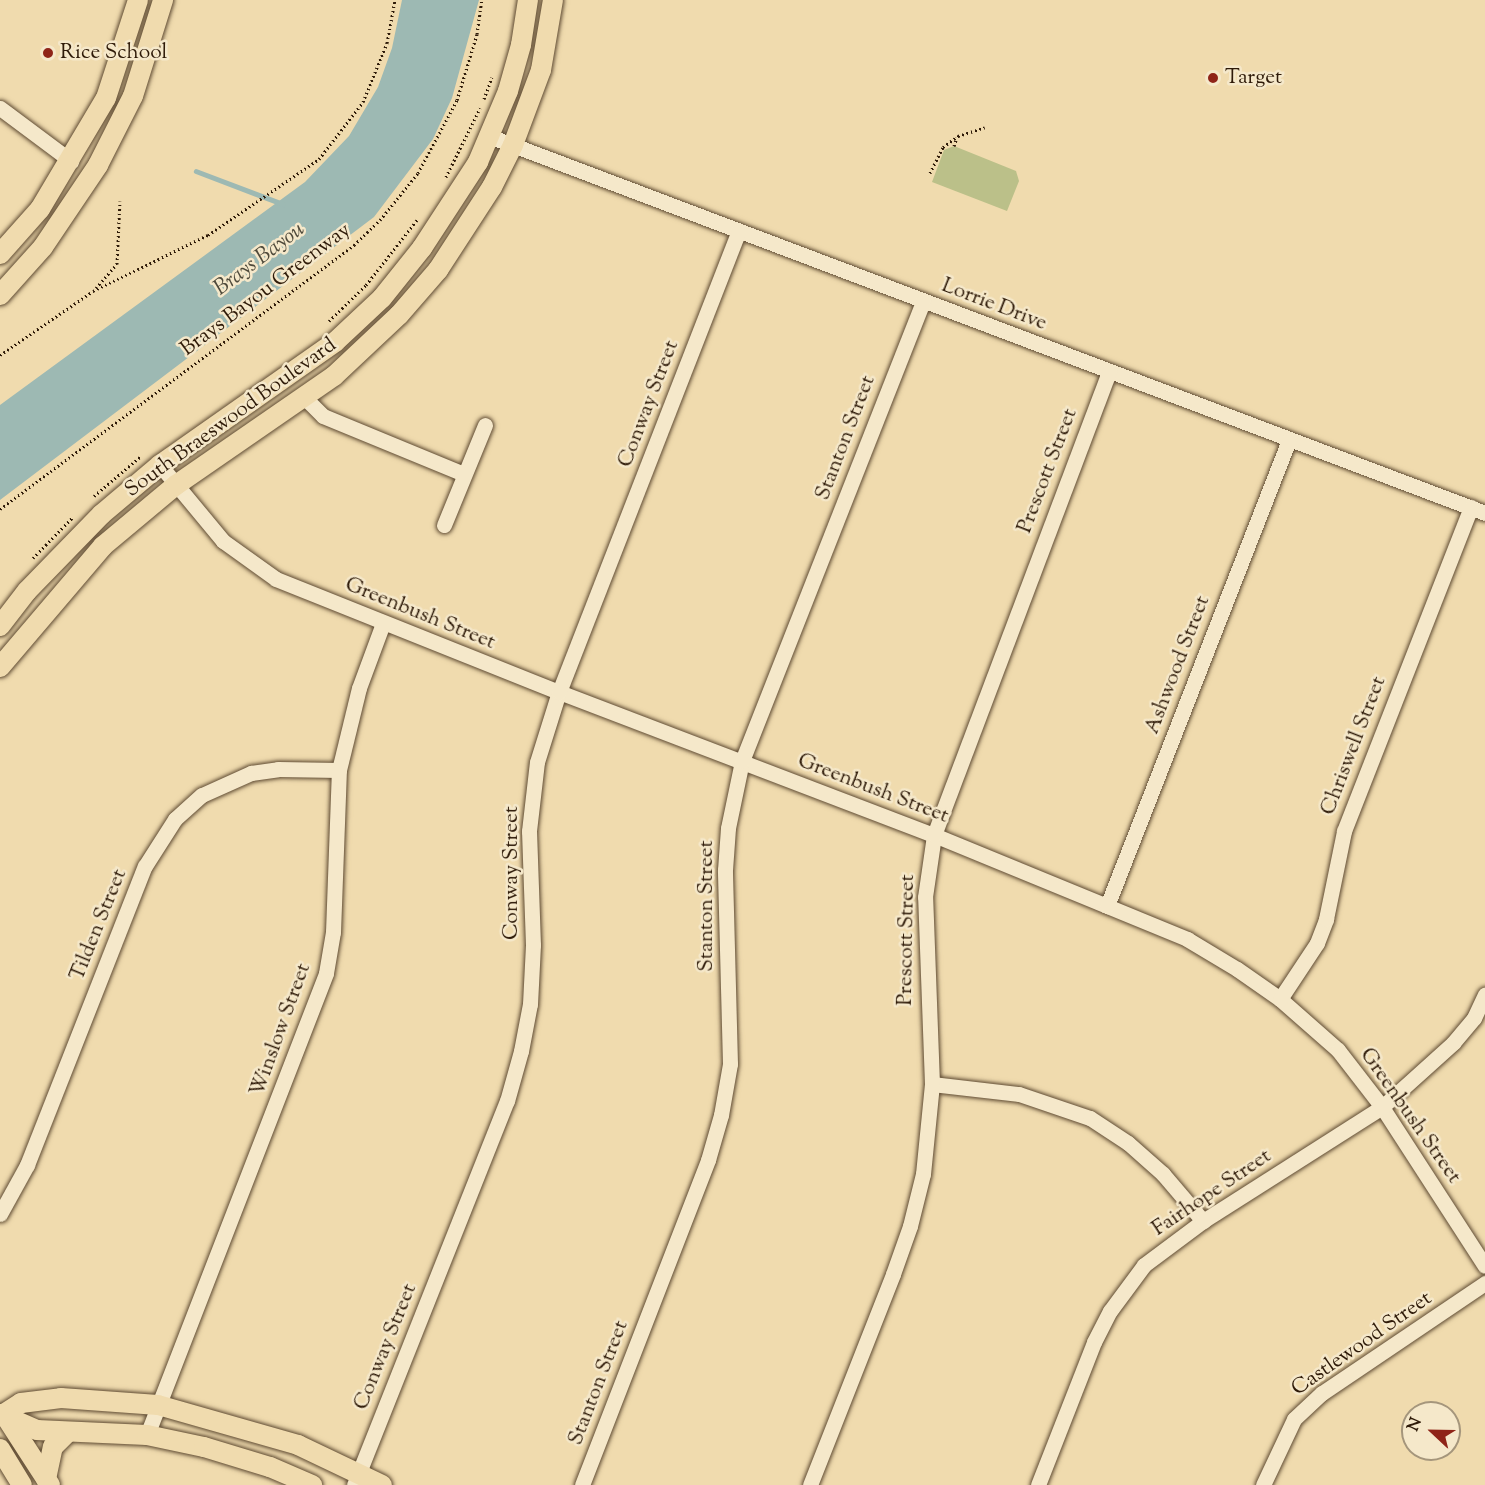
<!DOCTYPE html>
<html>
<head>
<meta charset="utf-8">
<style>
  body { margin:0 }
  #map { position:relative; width:1485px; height:1485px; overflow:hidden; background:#f0dbae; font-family:"Sorts Mill Goudy",serif }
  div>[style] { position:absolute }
  .green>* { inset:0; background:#bbc089 }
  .water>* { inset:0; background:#9db9b3 }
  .stream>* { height:4.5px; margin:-2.25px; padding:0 2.25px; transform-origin:2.25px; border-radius:2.25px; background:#9db9b3 }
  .path>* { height:3px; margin-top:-1.5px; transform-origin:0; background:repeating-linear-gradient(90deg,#2e1a08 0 1.5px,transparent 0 4.5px) }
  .roads { filter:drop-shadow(0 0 2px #5e4a32) drop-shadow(0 0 2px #5e4a32) }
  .minor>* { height:15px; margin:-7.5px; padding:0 7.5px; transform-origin:7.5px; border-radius:7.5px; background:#f5e8ca }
  .major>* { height:20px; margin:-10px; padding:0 10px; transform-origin:10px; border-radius:10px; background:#f0dbae }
  .dots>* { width:16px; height:16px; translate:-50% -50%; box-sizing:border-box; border:3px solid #f5e8ca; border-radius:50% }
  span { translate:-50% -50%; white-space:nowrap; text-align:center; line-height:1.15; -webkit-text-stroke:5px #f5e8ca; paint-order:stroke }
  .poi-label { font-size:21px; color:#2e1a08 }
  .left { translate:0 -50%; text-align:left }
  .street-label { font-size:21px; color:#2e1a08 }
  .water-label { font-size:22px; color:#4f4a3b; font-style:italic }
  .north { position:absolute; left:1401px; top:1401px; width:60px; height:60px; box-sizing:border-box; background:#f5e8ca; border:2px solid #a5967c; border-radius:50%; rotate:292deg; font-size:16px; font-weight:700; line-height:24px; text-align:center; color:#2e1a08 }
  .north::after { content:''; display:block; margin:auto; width:21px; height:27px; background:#8f2418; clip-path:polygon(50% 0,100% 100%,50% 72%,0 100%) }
</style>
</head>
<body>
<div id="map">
  <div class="green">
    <i style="clip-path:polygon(954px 146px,1016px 171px,1019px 181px,1007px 211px,932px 182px,944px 150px)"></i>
  </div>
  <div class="water">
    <i style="clip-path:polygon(402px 0,479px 0,452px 98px,433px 139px,374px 217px,0 500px,0 405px,305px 182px,349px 136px,378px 87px,392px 48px)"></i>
  </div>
  <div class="stream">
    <i style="left:196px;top:171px;width:93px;rotate:20.8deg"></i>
  </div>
  <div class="path">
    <i style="left:484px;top:99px;width:23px;rotate:-70deg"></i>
    <i style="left:954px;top:146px;width:9px;rotate:-72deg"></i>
    <i style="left:930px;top:173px;width:29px;rotate:-63deg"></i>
    <i style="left:943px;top:147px;width:19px;rotate:-36deg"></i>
    <i style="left:958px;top:136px;width:28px;rotate:-18deg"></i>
    <i style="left:446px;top:177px;width:77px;rotate:-63.8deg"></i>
    <i style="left:96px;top:288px;width:32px;rotate:-49deg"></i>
    <i style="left:117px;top:264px;width:63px;rotate:-87.3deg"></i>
    <i style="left:329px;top:321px;width:52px;rotate:-44.2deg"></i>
    <i style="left:366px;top:285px;width:83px;rotate:-51.9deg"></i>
    <i style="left:0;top:355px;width:113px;rotate:-34.5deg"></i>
    <i style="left:93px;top:291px;width:128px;rotate:-26deg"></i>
    <i style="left:208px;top:235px;width:135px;rotate:-34.4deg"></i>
    <i style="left:319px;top:159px;width:72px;rotate:-52.3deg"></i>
    <i style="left:363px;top:102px;width:64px;rotate:-67.9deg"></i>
    <i style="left:387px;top:43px;width:44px;rotate:-79.5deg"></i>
    <i style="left:94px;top:496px;width:62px;rotate:-40.4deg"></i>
    <i style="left:0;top:509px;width:442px;rotate:-36.7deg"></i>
    <i style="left:354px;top:245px;width:36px;rotate:-44deg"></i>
    <i style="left:380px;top:220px;width:60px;rotate:-51deg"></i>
    <i style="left:418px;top:173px;width:83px;rotate:-61.9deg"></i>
    <i style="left:457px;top:100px;width:69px;rotate:-73.1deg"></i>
    <i style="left:477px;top:34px;width:34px;rotate:-82deg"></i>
    <i style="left:33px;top:558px;width:56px;rotate:-45.7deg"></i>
  </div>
  <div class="roads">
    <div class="minor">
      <i style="left:0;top:108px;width:89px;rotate:36.7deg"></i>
      <i style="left:489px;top:136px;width:1065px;rotate:20.73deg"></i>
      <i style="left:305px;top:398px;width:25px;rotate:45deg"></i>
      <i style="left:323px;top:416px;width:152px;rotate:22.4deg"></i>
      <i style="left:160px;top:465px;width:99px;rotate:50.3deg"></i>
      <i style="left:223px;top:541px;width:65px;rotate:35.6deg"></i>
      <i style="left:276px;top:579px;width:305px;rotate:21.8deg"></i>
      <i style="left:559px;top:692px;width:401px;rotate:20.9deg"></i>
      <i style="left:934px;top:835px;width:274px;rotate:22.3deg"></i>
      <i style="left:1187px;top:939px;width:58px;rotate:31deg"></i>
      <i style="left:1237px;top:969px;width:52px;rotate:34.9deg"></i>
      <i style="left:1280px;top:999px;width:77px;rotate:41.3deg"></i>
      <i style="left:1338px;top:1050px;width:72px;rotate:52.3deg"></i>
      <i style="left:1382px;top:1107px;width:189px;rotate:57.1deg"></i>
      <i style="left:444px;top:525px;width:108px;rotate:-67.7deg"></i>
      <i style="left:1107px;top:906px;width:500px;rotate:-68.67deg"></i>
      <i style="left:1280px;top:999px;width:67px;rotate:-56.5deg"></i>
      <i style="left:1317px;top:943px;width:26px;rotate:-69deg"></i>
      <i style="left:1326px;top:919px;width:90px;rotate:-78.4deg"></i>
      <i style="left:1344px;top:831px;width:348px;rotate:-68.6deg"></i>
      <i style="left:932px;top:1084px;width:88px;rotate:6.6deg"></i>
      <i style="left:1019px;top:1094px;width:75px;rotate:18.7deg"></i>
      <i style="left:1090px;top:1118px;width:45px;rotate:33.3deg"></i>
      <i style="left:1128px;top:1143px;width:47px;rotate:41.5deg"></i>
      <i style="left:1163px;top:1174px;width:62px;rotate:49.6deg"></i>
      <i style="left:0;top:1214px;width:56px;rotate:-61.1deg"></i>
      <i style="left:27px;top:1165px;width:321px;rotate:-68.5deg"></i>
      <i style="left:145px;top:866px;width:56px;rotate:-57.4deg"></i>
      <i style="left:175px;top:819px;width:36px;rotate:-42deg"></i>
      <i style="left:202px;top:795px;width:54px;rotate:-24.2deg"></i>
      <i style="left:251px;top:773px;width:27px;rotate:-8deg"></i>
      <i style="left:278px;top:769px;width:61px;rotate:0.9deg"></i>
      <i style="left:147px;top:1435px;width:495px;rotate:-68.8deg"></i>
      <i style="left:326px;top:973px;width:42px;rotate:-80.3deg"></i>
      <i style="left:333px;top:932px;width:162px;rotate:-87.9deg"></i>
      <i style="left:339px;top:770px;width:84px;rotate:-76.3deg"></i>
      <i style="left:359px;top:688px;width:69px;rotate:-69.7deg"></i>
      <i style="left:354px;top:1485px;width:413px;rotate:-68.3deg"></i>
      <i style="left:507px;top:1101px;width:52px;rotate:-74.4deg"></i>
      <i style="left:521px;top:1051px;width:48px;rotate:-79.2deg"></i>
      <i style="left:530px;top:1004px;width:59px;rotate:-87.1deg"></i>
      <i style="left:533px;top:945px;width:114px;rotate:-92deg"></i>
      <i style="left:529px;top:831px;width:69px;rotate:-83.4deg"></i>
      <i style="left:537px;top:762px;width:73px;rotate:-72.6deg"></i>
      <i style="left:559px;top:692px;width:495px;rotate:-68.7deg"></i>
      <i style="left:582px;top:1485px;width:349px;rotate:-68.8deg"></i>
      <i style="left:708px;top:1160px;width:47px;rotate:-73.9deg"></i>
      <i style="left:721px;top:1115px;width:52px;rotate:-80deg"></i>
      <i style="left:730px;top:1064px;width:194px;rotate:-91.5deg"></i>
      <i style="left:725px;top:870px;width:42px;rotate:-85.9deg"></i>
      <i style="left:728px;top:828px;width:68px;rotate:-78.2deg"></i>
      <i style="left:742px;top:761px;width:494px;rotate:-68.5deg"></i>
      <i style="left:810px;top:1485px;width:227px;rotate:-68.5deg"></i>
      <i style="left:893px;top:1274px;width:51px;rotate:-70.5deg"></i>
      <i style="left:910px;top:1226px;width:54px;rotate:-76deg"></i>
      <i style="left:923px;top:1174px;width:90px;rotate:-84.3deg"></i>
      <i style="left:932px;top:1084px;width:187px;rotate:-92.1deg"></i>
      <i style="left:925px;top:897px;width:63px;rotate:-81.7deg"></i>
      <i style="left:934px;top:835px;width:496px;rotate:-69.3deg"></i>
      <i style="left:1038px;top:1485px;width:154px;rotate:-68.6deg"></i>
      <i style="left:1094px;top:1342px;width:35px;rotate:-63deg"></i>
      <i style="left:1110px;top:1311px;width:57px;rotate:-53.5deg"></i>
      <i style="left:1144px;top:1265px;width:74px;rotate:-36.7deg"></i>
      <i style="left:1203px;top:1221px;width:212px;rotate:-32.5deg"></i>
      <i style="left:1382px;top:1107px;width:96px;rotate:-42deg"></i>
      <i style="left:1453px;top:1043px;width:33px;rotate:-50deg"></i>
      <i style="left:1474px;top:1018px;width:26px;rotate:-65deg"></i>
      <i style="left:1263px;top:1485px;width:73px;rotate:-64.8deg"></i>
      <i style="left:1294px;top:1419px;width:38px;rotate:-43deg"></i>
      <i style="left:1322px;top:1393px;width:197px;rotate:-34deg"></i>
    </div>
    <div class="major">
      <i style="left:0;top:254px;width:60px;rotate:-48.4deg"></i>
      <i style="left:40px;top:209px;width:129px;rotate:-59.3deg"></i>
      <i style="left:106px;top:98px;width:103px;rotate:-71.9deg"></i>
      <i style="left:0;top:295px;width:64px;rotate:-48.1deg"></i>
      <i style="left:43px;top:247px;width:99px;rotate:-56.1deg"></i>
      <i style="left:98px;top:165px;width:77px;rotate:-63.1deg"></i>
      <i style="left:133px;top:96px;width:101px;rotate:-72.6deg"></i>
      <i style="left:0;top:626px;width:44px;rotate:-52.4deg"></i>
      <i style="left:27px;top:591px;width:107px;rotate:-45.8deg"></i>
      <i style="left:102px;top:514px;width:76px;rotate:-40.2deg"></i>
      <i style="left:160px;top:465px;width:214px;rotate:-35.1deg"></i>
      <i style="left:335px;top:342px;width:64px;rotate:-43.1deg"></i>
      <i style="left:382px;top:298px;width:64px;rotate:-51.3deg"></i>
      <i style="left:422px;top:248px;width:103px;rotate:-56.9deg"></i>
      <i style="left:478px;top:162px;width:77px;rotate:-67.1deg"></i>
      <i style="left:508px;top:91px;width:48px;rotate:-74.2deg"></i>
      <i style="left:521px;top:45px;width:46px;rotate:-81.2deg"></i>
      <i style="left:0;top:667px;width:159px;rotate:-49.6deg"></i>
      <i style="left:103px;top:546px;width:95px;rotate:-39.9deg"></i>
      <i style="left:176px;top:485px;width:192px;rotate:-34.6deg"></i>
      <i style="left:334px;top:376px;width:89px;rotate:-43.2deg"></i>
      <i style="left:399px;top:315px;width:60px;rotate:-49.1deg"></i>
      <i style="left:438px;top:270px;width:99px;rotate:-57deg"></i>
      <i style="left:492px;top:187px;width:47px;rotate:-63.4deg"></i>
      <i style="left:513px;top:145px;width:80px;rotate:-69.5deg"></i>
      <i style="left:541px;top:70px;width:71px;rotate:-80.3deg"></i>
      <i style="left:0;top:1414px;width:40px;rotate:23.4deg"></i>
      <i style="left:37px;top:1430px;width:110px;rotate:2.6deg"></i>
      <i style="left:147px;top:1435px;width:58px;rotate:11.9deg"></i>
      <i style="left:204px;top:1447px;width:69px;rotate:16.9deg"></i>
      <i style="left:270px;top:1467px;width:46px;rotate:23.2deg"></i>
      <i style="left:4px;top:1414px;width:20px;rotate:-33deg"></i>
      <i style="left:21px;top:1403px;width:40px;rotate:-7.1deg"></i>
      <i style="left:61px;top:1398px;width:97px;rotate:4.1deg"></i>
      <i style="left:158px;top:1405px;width:146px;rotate:15.9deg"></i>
      <i style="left:298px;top:1445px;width:93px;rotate:25.5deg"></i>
      <i style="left:6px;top:1417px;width:81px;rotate:57.1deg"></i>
      <i style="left:0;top:1449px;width:42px;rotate:58.6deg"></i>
      <i style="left:46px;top:1479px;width:33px;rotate:-78deg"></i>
      <i style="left:53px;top:1447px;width:21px;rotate:-45deg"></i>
    </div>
  </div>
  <div class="dots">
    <i style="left:48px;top:53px;background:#8f2418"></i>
    <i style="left:1213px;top:78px;background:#8f2418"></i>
  </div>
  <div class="poi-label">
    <span class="left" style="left:60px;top:53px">Rice School</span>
    <span class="left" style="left:1225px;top:78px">Target</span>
  </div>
  <div class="street-label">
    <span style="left:266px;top:290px;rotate:-37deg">Brays Bayou Greenway</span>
    <span style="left:994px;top:305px;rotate:21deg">Lorrie Drive</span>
    <span style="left:649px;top:404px;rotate:-69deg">Conway Street</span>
    <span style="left:231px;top:418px;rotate:-36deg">South Braeswood Boulevard</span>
    <span style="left:846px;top:438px;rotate:-69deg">Stanton Street</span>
    <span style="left:1048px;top:471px;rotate:-69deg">Prescott Street</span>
    <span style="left:420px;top:614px;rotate:22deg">Greenbush Street</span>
    <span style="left:1178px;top:665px;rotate:-69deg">Ashwood Street</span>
    <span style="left:1354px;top:746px;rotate:-69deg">Chriswell Street</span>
    <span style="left:873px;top:789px;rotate:21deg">Greenbush Street</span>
    <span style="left:512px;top:873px;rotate:-90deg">Conway Street</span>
    <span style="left:707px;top:906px;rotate:-90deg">Stanton Street</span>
    <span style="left:99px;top:925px;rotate:-68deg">Tilden Street</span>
    <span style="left:907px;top:940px;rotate:-89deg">Prescott Street</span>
    <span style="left:281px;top:1030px;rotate:-70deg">Winslow Street</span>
    <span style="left:1410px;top:1116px;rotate:55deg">Greenbush Street</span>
    <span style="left:1212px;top:1193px;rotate:-34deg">Fairhope Street</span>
    <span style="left:1362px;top:1344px;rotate:-35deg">Castlewood Street</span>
    <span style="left:386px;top:1347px;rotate:-68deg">Conway Street</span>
    <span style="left:599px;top:1383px;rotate:-69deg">Stanton Street</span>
  </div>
  <div class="water-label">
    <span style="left:260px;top:260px;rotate:-37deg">Brays Bayou</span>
  </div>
  <div class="north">N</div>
</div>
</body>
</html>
